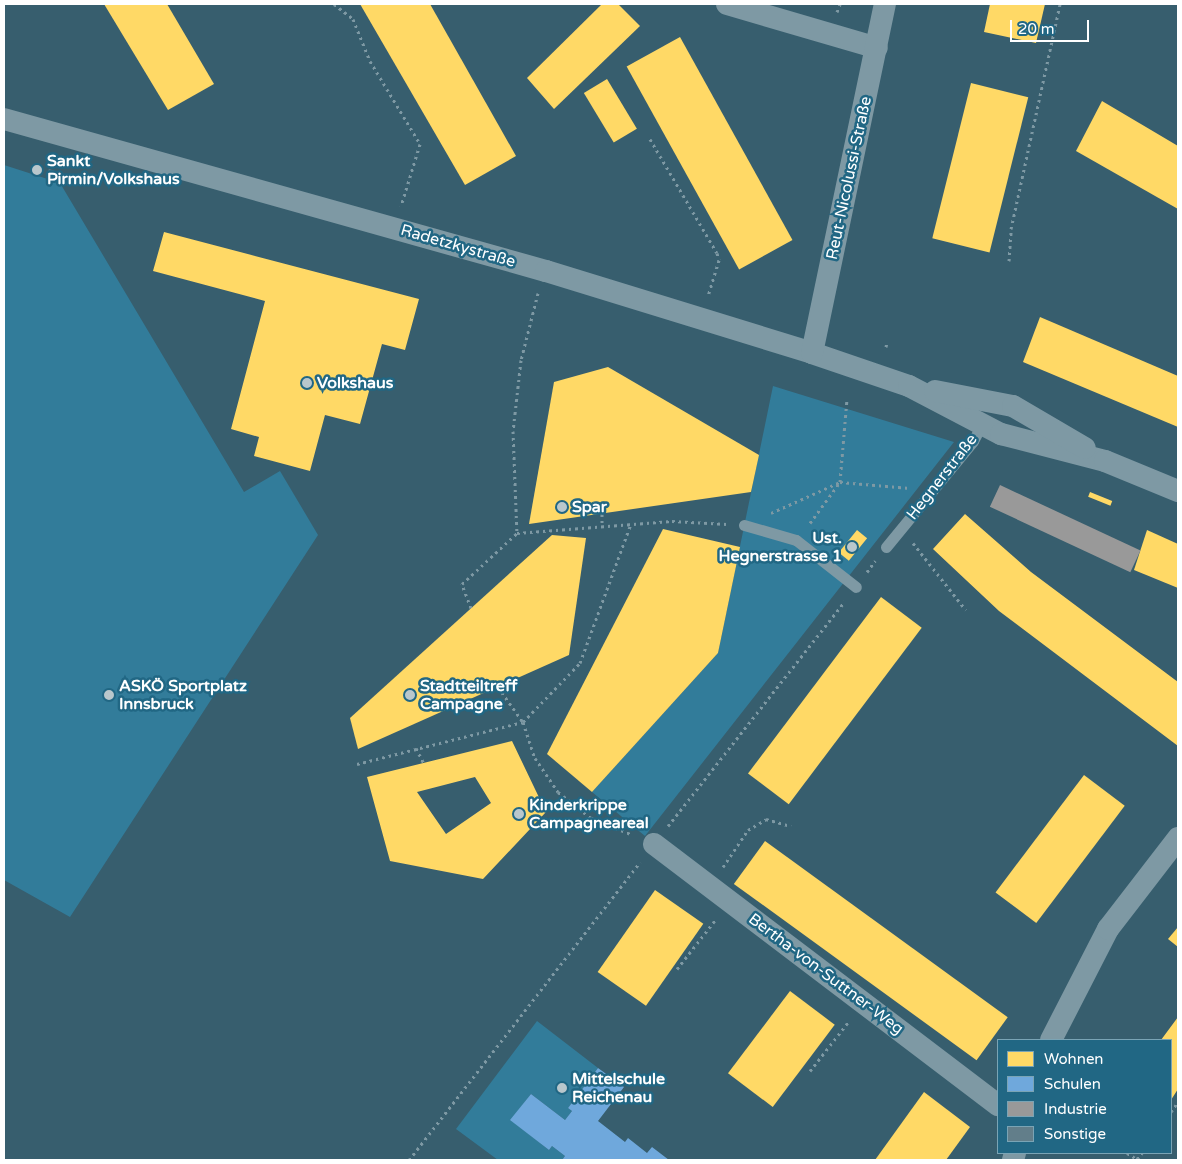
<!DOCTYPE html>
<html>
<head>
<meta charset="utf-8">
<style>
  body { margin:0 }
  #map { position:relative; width:1182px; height:1164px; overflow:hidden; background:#375e6e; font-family:"Varela Round",sans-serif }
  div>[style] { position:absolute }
  .green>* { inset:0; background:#327c9a }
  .homes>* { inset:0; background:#ffd966; transform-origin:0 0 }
  .schools>* { inset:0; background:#6fa8dc }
  .industry>* { inset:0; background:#999; transform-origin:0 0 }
  .building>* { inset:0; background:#627e8a }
  .path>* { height:3px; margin-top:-1.5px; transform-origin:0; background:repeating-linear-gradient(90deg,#7e99a4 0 2.5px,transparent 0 6.5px) }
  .lane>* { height:11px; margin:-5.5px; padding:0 5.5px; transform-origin:5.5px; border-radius:5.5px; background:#7e99a4 }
  .street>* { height:22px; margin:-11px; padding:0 11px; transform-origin:11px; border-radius:11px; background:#7e99a4 }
  .dots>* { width:14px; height:14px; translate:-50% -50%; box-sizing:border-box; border:2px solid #216784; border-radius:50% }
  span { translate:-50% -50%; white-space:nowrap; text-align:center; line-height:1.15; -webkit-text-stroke:5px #216784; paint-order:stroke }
  .poi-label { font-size:16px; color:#fff; font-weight:700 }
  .left { translate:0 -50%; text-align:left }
  .right { translate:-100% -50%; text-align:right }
  .street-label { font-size:16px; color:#fff }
  .frame { position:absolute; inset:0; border:5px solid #fff; pointer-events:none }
  .legend { position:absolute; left:997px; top:1039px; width:175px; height:115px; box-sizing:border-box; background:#216784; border:1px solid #7aa4b5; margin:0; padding:6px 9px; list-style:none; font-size:15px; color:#fff }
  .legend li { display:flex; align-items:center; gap:10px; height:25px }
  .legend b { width:25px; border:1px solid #7aa4b5 }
  .scale { position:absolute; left:1010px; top:20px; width:79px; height:22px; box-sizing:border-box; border:2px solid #fff; border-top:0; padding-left:6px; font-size:15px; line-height:18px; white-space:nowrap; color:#fff; -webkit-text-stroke:4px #216784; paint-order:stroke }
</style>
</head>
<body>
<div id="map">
  <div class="green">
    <i style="clip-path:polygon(4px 165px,60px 183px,244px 492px,280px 471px,318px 535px,70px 917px,4px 880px)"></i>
    <i style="clip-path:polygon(773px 386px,954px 442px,645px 836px,592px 792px,718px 653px)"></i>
    <i style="clip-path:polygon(537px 1021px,598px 1068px,568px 1108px,572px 1111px,565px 1120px,531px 1094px,511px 1120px,549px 1150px,552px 1146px,565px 1156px,562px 1160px,498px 1160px,456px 1129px)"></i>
  </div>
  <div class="homes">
    <i style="clip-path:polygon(104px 4px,167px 4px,214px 84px,168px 110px)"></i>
    <i style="clip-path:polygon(360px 4px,430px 4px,516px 156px,465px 185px)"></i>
    <i style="clip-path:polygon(602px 4px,618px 4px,640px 26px,554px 109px,527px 78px)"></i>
    <i style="clip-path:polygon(990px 4px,1045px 4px,1036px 43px,984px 32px)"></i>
    <i style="left:680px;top:37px;width:232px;height:61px;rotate:61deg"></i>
    <i style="left:607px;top:79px;width:58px;height:27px;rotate:59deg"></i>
    <i style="left:971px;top:83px;width:59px;height:160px;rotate:14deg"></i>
    <i style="clip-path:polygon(1102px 101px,1178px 146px,1178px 209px,1076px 151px)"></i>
    <i style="clip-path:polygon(164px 232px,419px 299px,405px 350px,382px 344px,360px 424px,325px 415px,310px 471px,254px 456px,259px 437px,231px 429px,265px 301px,153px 271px)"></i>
    <i style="clip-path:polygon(1040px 317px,1178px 376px,1178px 427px,1023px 362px)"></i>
    <i style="clip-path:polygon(608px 367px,759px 455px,751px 492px,529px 524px,554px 382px)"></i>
    <i style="left:1090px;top:492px;width:24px;height:5px;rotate:22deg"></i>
    <i style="clip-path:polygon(965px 514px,1031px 572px,1178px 682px,1178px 746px,999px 611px,933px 549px)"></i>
    <i style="clip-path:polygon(663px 529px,740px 547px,718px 653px,592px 792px,547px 754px)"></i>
    <i style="left:857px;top:530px;width:13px;height:29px;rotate:39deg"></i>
    <i style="clip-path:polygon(1147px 530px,1178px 544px,1178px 588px,1134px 570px)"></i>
    <i style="clip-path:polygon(552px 535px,586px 538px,569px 655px,358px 749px,350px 718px)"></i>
    <i style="left:881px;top:597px;width:51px;height:221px;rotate:37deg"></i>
    <i style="clip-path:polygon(evenodd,512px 741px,546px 812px,483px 879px,390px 861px,367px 777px,512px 741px,475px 777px,491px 803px,446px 834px,417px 792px,475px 777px)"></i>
    <i style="left:1084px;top:775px;width:51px;height:147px;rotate:37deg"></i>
    <i style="left:765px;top:841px;width:300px;height:53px;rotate:36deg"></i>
    <i style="left:655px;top:890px;width:59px;height:100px;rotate:35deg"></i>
    <i style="clip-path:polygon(1178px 927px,1178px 947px,1168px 939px)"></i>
    <i style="left:790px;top:991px;width:56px;height:103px;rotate:37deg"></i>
    <i style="clip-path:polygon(1178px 1017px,1178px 1089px,1171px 1100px,1171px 1040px,1161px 1040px)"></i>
    <i style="clip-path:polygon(924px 1092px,970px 1127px,946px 1160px,875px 1160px)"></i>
  </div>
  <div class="schools">
    <i style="clip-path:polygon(598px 1068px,624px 1087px,598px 1121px,625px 1142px,628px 1138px,647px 1153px,652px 1147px,669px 1160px,562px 1160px,565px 1156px,552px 1146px,549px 1150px,510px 1120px,531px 1094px,565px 1120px,572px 1111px,568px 1108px)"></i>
  </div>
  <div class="industry">
    <i style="left:1000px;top:485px;width:155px;height:24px;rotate:25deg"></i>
  </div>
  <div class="building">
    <i style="clip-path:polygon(49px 169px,67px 175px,66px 178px,47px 173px)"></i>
  </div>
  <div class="path">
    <i style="left:334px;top:4px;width:24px;rotate:38deg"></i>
    <i style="left:353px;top:19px;width:45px;rotate:68deg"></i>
    <i style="left:370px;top:61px;width:97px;rotate:58.9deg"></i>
    <i style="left:420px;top:144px;width:65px;rotate:107deg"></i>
    <i style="left:837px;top:12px;width:9px;rotate:-69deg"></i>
    <i style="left:650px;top:139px;width:132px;rotate:59.6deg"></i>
    <i style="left:717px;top:253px;width:7px;rotate:74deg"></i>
    <i style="left:719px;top:260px;width:38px;rotate:107deg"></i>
    <i style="left:1009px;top:261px;width:32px;rotate:-86deg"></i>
    <i style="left:1011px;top:229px;width:230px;rotate:-77.7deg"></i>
    <i style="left:538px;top:293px;width:69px;rotate:104.2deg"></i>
    <i style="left:521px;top:360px;width:71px;rotate:96.4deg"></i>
    <i style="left:513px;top:431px;width:102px;rotate:87.8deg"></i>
    <i style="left:517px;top:533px;width:155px;rotate:-4.4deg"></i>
    <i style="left:672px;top:521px;width:55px;rotate:3.1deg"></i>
    <i style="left:886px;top:347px;width:5px;rotate:-79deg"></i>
    <i style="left:771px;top:513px;width:76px;rotate:-24.2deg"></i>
    <i style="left:840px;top:482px;width:70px;rotate:4.9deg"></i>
    <i style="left:602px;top:514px;width:12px;rotate:90deg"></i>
    <i style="left:810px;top:523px;width:51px;rotate:-53.8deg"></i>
    <i style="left:840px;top:482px;width:83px;rotate:-85.2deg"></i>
    <i style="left:913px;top:543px;width:85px;rotate:51.7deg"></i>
    <i style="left:867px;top:572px;width:14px;rotate:-54deg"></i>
    <i style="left:471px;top:608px;width:26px;rotate:-111deg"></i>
    <i style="left:462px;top:584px;width:75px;rotate:-42.8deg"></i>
    <i style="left:498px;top:687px;width:43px;rotate:54.5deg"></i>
    <i style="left:523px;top:722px;width:38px;rotate:72deg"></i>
    <i style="left:535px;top:758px;width:41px;rotate:55.9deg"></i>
    <i style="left:558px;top:792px;width:42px;rotate:38.2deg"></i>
    <i style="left:591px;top:818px;width:45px;rotate:22deg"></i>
    <i style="left:416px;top:748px;width:16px;rotate:63deg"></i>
    <i style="left:357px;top:764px;width:171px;rotate:-14.2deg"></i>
    <i style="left:523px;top:722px;width:82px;rotate:-46deg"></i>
    <i style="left:580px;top:663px;width:148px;rotate:-69.9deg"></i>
    <i style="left:668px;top:826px;width:286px;rotate:-51.8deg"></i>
    <i style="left:723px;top:867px;width:45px;rotate:-56deg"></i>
    <i style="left:748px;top:830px;width:21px;rotate:-31deg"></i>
    <i style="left:766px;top:819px;width:26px;rotate:16deg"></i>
    <i style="left:677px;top:969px;width:63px;rotate:-52deg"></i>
    <i style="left:810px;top:1071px;width:63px;rotate:-52deg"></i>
    <i style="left:1171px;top:1112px;width:12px;rotate:-55deg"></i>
    <i style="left:1127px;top:1153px;width:12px;rotate:31deg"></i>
    <i style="left:1137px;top:1159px;width:8px;rotate:-50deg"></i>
    <i style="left:409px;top:1160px;width:377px;rotate:-52.2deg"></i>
  </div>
  <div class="lane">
    <i style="left:744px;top:525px;width:54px;rotate:16.1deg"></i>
    <i style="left:796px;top:540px;width:76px;rotate:38.1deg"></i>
    <i style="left:886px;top:547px;width:137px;rotate:-50.6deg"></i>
    <i style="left:973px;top:441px;width:19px;rotate:-62deg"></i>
  </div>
  <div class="street">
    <i style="left:727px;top:4px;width:156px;rotate:16.3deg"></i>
    <i style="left:4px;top:119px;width:563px;rotate:15.67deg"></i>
    <i style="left:546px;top:271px;width:278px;rotate:17.1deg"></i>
    <i style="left:812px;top:353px;width:102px;rotate:18.8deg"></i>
    <i style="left:909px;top:386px;width:104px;rotate:27.6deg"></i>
    <i style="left:1001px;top:434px;width:107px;rotate:14.6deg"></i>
    <i style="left:1105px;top:461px;width:79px;rotate:22.3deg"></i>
    <i style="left:812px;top:353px;width:357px;rotate:-78.2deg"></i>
    <i style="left:935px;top:391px;width:79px;rotate:10.9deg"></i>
    <i style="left:1013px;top:406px;width:83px;rotate:30.3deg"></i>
    <i style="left:654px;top:844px;width:432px;rotate:37.2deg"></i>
    <i style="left:1051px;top:1040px;width:125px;rotate:-62.8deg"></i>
    <i style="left:1108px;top:929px;width:115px;rotate:-52.4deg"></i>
    <i style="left:1013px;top:1160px;width:7px;rotate:-74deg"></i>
  </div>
  <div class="dots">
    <i style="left:37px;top:170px;background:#b9c7cc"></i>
    <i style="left:307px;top:383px;background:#b9c7cc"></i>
    <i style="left:562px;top:507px;background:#b9c7cc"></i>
    <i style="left:852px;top:547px;background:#b9c7cc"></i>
    <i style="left:109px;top:695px;background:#b9c7cc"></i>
    <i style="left:410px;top:695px;background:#b9c7cc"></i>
    <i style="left:519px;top:814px;background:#b9c7cc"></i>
    <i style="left:562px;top:1088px;background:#b9c7cc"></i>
  </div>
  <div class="poi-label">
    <span class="left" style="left:47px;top:170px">Sankt<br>Pirmin/Volkshaus</span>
    <span class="left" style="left:317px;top:383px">Volkshaus</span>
    <span class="left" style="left:572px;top:507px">Spar</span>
    <span class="right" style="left:842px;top:547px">Ust.<br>Hegnerstrasse 1</span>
    <span class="left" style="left:119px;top:695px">ASKÖ Sportplatz<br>Innsbruck</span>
    <span class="left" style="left:420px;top:695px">Stadtteiltreff<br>Campagne</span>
    <span class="left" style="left:529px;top:814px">Kinderkrippe<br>Campagneareal</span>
    <span class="left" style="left:572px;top:1088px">Mittelschule<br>Reichenau</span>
  </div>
  <div class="street-label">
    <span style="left:849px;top:178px;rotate:-78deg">Reut-Nicolussi-Straße</span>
    <span style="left:458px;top:246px;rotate:16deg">Radetzkystraße</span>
    <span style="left:942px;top:477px;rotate:-52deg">Hegnerstraße</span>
    <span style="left:826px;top:974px;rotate:37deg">Bertha-von-Suttner-Weg</span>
  </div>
  <div class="frame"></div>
  <ul class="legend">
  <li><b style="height:14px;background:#ffd966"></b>Wohnen</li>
  <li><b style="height:14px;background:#6fa8dc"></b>Schulen</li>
  <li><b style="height:14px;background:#999"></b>Industrie</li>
  <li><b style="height:14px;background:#627e8a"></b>Sonstige</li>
  </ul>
  <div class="scale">20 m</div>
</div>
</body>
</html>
